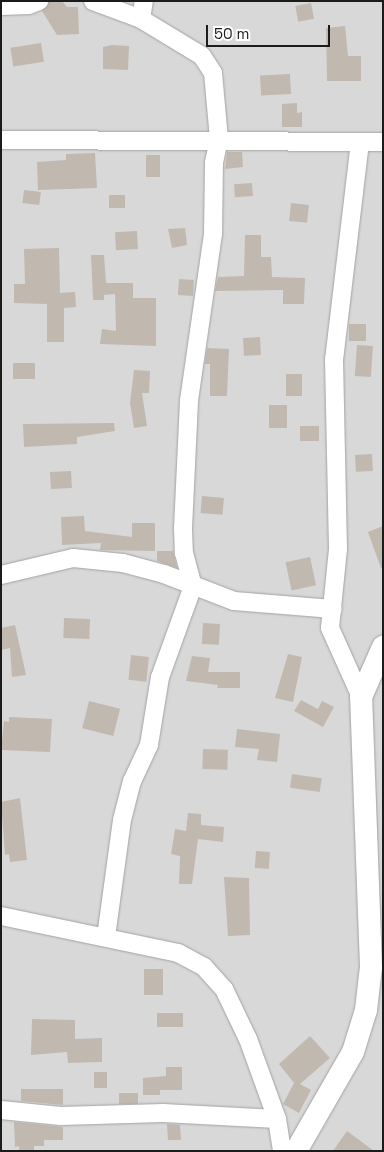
<!DOCTYPE html>
<html>
<head>
<meta charset="utf-8">
<style>
  body { margin:0 }
  #map { position:relative; width:384px; height:1152px; overflow:hidden; background:#ede9e0; font-family:"Space Grotesk",sans-serif }
  div>[style] { position:absolute }
  .residential>* { inset:0; background:#d9d8d8; transform-origin:0 0 }
  .building>* { inset:0; background:#c1b8b0; transform-origin:0 0 }
  .roads { filter:drop-shadow(0 0 1px #a2a2a2) drop-shadow(0 0 1px #a2a2a2) }
  .minor>* { height:18px; margin:-9px; padding:0 9px; transform-origin:9px; border-radius:9px; background:#fff }
  .tertiary>* { height:22px; margin:-11px; padding:0 11px; transform-origin:11px; border-radius:11px; background:#fff }
  span { translate:-50% -50%; white-space:nowrap; text-align:center; line-height:1.15; -webkit-text-stroke:4px #fff; paint-order:stroke }
  .frame { position:absolute; inset:0; border:2px solid #1b1b1b; pointer-events:none }
  .scale { position:absolute; left:206px; top:25px; width:124px; height:22px; box-sizing:border-box; border:2px solid #1b1b1b; border-top:0; padding-left:6px; font-size:15px; line-height:18px; white-space:nowrap; color:#1b1b1b; -webkit-text-stroke:4px #fff; paint-order:stroke }
</style>
</head>
<body>
<div id="map">
  <div class="residential">
    <i style="left:1px;top:1px;width:382px;height:1150px"></i>
  </div>
  <div class="building">
    <i style="clip-path:polygon(49px 1px,62px 1px,67px 7px,78px 7px,79px 34px,57px 35px,42px 11px)"></i>
    <i style="left:311px;top:3px;width:16px;height:16px;rotate:79deg"></i>
    <i style="clip-path:polygon(345px 26px,348px 56px,361px 56px,361px 81px,327px 81px,326px 28px)"></i>
    <i style="left:41px;top:43px;width:19px;height:31px;rotate:81deg"></i>
    <i style="clip-path:polygon(112px 45px,129px 46px,128px 70px,103px 69px,103px 47px)"></i>
    <i style="left:290px;top:74px;width:20px;height:30px;rotate:87deg"></i>
    <i style="clip-path:polygon(297px 103px,297px 113px,302px 112px,302px 127px,282px 127px,282px 104px)"></i>
    <i style="clip-path:polygon(227px 152px,242px 152px,243px 167px,225px 169px)"></i>
    <i style="clip-path:polygon(95px 153px,97px 188px,38px 190px,37px 162px,66px 160px,66px 154px)"></i>
    <i style="left:146px;top:155px;width:14px;height:22px"></i>
    <i style="left:252px;top:183px;width:13px;height:18px;rotate:86deg"></i>
    <i style="left:24px;top:190px;width:17px;height:13px;rotate:7deg"></i>
    <i style="left:125px;top:195px;width:13px;height:16px;rotate:90deg"></i>
    <i style="left:291px;top:203px;width:18px;height:18px;rotate:6deg"></i>
    <i style="clip-path:polygon(185px 228px,187px 245px,172px 248px,168px 229px)"></i>
    <i style="left:137px;top:231px;width:18px;height:22px;rotate:87deg"></i>
    <i style="clip-path:polygon(245px 235px,261px 235px,261px 257px,271px 257px,272px 277px,305px 278px,304px 304px,283px 304px,283px 290px,215px 291px,218px 277px,244px 276px)"></i>
    <i style="clip-path:polygon(59px 248px,60px 293px,75px 292px,76px 307px,64px 308px,64px 342px,47px 342px,47px 304px,14px 303px,14px 284px,25px 284px,24px 249px)"></i>
    <i style="clip-path:polygon(91px 255px,104px 255px,106px 283px,133px 283px,133px 298px,156px 298px,156px 346px,100px 344px,102px 329px,116px 331px,115px 294px,104px 295px,104px 300px,93px 300px)"></i>
    <i style="left:179px;top:279px;width:15px;height:16px;rotate:4deg"></i>
    <i style="left:349px;top:324px;width:17px;height:17px"></i>
    <i style="left:260px;top:337px;width:18px;height:17px;rotate:87deg"></i>
    <i style="left:357px;top:345px;width:16px;height:31px;rotate:4deg"></i>
    <i style="clip-path:polygon(207px 348px,229px 349px,227px 396px,210px 396px,210px 364px,205px 364px)"></i>
    <i style="left:13px;top:363px;width:22px;height:16px"></i>
    <i style="clip-path:polygon(134px 370px,150px 371px,149px 393px,142px 393px,147px 426px,134px 428px,130px 403px)"></i>
    <i style="left:286px;top:374px;width:16px;height:22px"></i>
    <i style="left:269px;top:405px;width:18px;height:23px"></i>
    <i style="clip-path:polygon(114px 423px,115px 431px,77px 437px,77px 444px,24px 447px,23px 424px)"></i>
    <i style="left:300px;top:426px;width:19px;height:15px"></i>
    <i style="left:372px;top:454px;width:17px;height:17px;rotate:87deg"></i>
    <i style="left:71px;top:471px;width:17px;height:21px;rotate:87deg"></i>
    <i style="left:202px;top:496px;width:22px;height:17px;rotate:5deg"></i>
    <i style="clip-path:polygon(84px 516px,85px 531px,132px 537px,132px 523px,155px 523px,155px 551px,100px 550px,101px 543px,62px 545px,61px 517px)"></i>
    <i style="clip-path:polygon(383px 526px,383px 568px,381px 568px,368px 532px)"></i>
    <i style="clip-path:polygon(157px 551px,173px 551px,177px 568px,157px 561px)"></i>
    <i style="left:310px;top:557px;width:29px;height:25px;rotate:78deg"></i>
    <i style="left:64px;top:618px;width:26px;height:20px;rotate:2deg"></i>
    <i style="left:203px;top:623px;width:17px;height:21px;rotate:3deg"></i>
    <i style="clip-path:polygon(15px 625px,26px 675px,12px 677px,10px 648px,1px 650px,1px 628px)"></i>
    <i style="clip-path:polygon(288px 654px,302px 657px,293px 702px,275px 698px)"></i>
    <i style="left:131px;top:655px;width:18px;height:25px;rotate:6deg"></i>
    <i style="clip-path:polygon(192px 656px,210px 658px,208px 672px,240px 672px,240px 688px,217px 688px,218px 685px,186px 681px)"></i>
    <i style="clip-path:polygon(301px 700px,318px 709px,322px 701px,334px 707px,323px 727px,294px 711px)"></i>
    <i style="left:89px;top:701px;width:32px;height:28px;rotate:14deg"></i>
    <i style="clip-path:polygon(9px 717px,52px 719px,50px 752px,1px 750px,4px 721px,9px 722px)"></i>
    <i style="clip-path:polygon(237px 729px,280px 734px,277px 762px,257px 760px,259px 749px,235px 747px)"></i>
    <i style="left:203px;top:749px;width:25px;height:20px;rotate:2deg"></i>
    <i style="left:292px;top:774px;width:30px;height:14px;rotate:8deg"></i>
    <i style="clip-path:polygon(20px 798px,27px 860px,10px 862px,9px 854px,5px 855px,1px 802px)"></i>
    <i style="clip-path:polygon(188px 813px,201px 814px,201px 825px,224px 827px,223px 842px,198px 839px,192px 884px,179px 884px,180px 856px,171px 854px,175px 829px,186px 831px)"></i>
    <i style="left:256px;top:851px;width:14px;height:17px;rotate:4deg"></i>
    <i style="clip-path:polygon(224px 877px,249px 878px,250px 935px,228px 936px)"></i>
    <i style="left:144px;top:969px;width:19px;height:26px"></i>
    <i style="left:157px;top:1013px;width:26px;height:14px"></i>
    <i style="clip-path:polygon(32px 1019px,75px 1020px,75px 1039px,102px 1038px,102px 1062px,68px 1063px,67px 1052px,31px 1055px)"></i>
    <i style="clip-path:polygon(310px 1036px,330px 1058px,300px 1084px,311px 1090px,299px 1113px,283px 1104px,294px 1083px,279px 1064px)"></i>
    <i style="clip-path:polygon(166px 1067px,182px 1067px,182px 1090px,160px 1090px,160px 1095px,143px 1095px,143px 1078px,166px 1076px)"></i>
    <i style="left:94px;top:1072px;width:13px;height:16px"></i>
    <i style="clip-path:polygon(21px 1089px,63px 1089px,63px 1105px,21px 1101px)"></i>
    <i style="left:119px;top:1093px;width:19px;height:11px"></i>
    <i style="clip-path:polygon(14px 1122px,63px 1127px,63px 1140px,44px 1140px,44px 1146px,34px 1146px,34px 1151px,19px 1151px,19px 1146px,15px 1147px)"></i>
    <i style="clip-path:polygon(167px 1124px,180px 1125px,181px 1140px,168px 1140px)"></i>
    <i style="clip-path:polygon(347px 1131px,374px 1151px,333px 1151px)"></i>
  </div>
  <div class="roads">
    <div class="minor">
      <i style="left:93px;top:1px;width:51px;rotate:20.6deg"></i>
      <i style="left:141px;top:19px;width:71px;rotate:31.2deg"></i>
      <i style="left:202px;top:56px;width:20px;rotate:57deg"></i>
      <i style="left:213px;top:73px;width:66px;rotate:84.8deg"></i>
      <i style="left:219px;top:139px;width:25px;rotate:102deg"></i>
      <i style="left:214px;top:163px;width:71px;rotate:90.8deg"></i>
      <i style="left:213px;top:234px;width:169px;rotate:98.2deg"></i>
      <i style="left:189px;top:401px;width:127px;rotate:92.7deg"></i>
      <i style="left:183px;top:528px;width:25px;rotate:88deg"></i>
      <i style="left:184px;top:553px;width:34px;rotate:75deg"></i>
      <i style="left:193px;top:586px;width:97px;rotate:109.9deg"></i>
      <i style="left:160px;top:677px;width:69px;rotate:99.2deg"></i>
      <i style="left:149px;top:745px;width:40px;rotate:115deg"></i>
      <i style="left:132px;top:781px;width:40px;rotate:104.4deg"></i>
      <i style="left:122px;top:820px;width:118px;rotate:97.8deg"></i>
      <i style="left:1px;top:6px;width:28px;rotate:-2deg"></i>
      <i style="left:29px;top:5px;width:11px;rotate:-22deg"></i>
      <i style="left:141px;top:19px;width:18px;rotate:-81deg"></i>
      <i style="left:1px;top:140px;width:382px;rotate:0.3deg"></i>
      <i style="left:360px;top:142px;width:219px;rotate:96.8deg"></i>
      <i style="left:334px;top:359px;width:190px;rotate:88.8deg"></i>
      <i style="left:338px;top:549px;width:79px;rotate:95.8deg"></i>
      <i style="left:330px;top:628px;width:76px;rotate:65.8deg"></i>
      <i style="left:1px;top:575px;width:74px;rotate:-13.3deg"></i>
      <i style="left:73px;top:558px;width:50px;rotate:5.7deg"></i>
      <i style="left:123px;top:563px;width:42px;rotate:15deg"></i>
      <i style="left:164px;top:574px;width:75px;rotate:21.1deg"></i>
      <i style="left:234px;top:601px;width:99px;rotate:4.6deg"></i>
      <i style="left:1px;top:916px;width:181px;rotate:11.8deg"></i>
      <i style="left:178px;top:953px;width:30px;rotate:28deg"></i>
      <i style="left:204px;top:967px;width:30px;rotate:48deg"></i>
      <i style="left:224px;top:989px;width:55px;rotate:64.4deg"></i>
      <i style="left:248px;top:1039px;width:85px;rotate:70.1deg"></i>
      <i style="left:277px;top:1119px;width:32px;rotate:81deg"></i>
      <i style="left:1px;top:1110px;width:60px;rotate:5.7deg"></i>
      <i style="left:61px;top:1116px;width:102px;rotate:-1.7deg"></i>
      <i style="left:163px;top:1113px;width:114px;rotate:3deg"></i>
    </div>
    <div class="tertiary">
      <i style="left:296px;top:1151px;width:114px;rotate:-60.1deg"></i>
      <i style="left:353px;top:1052px;width:44px;rotate:-72.8deg"></i>
      <i style="left:366px;top:1010px;width:43px;rotate:-83.4deg"></i>
      <i style="left:371px;top:967px;width:270px;rotate:-92.1deg"></i>
      <i style="left:361px;top:697px;width:55px;rotate:-66.3deg"></i>
    </div>
  </div>
  <div class="frame"></div>
  <div class="scale">50 m</div>
</div>
</body>
</html>
